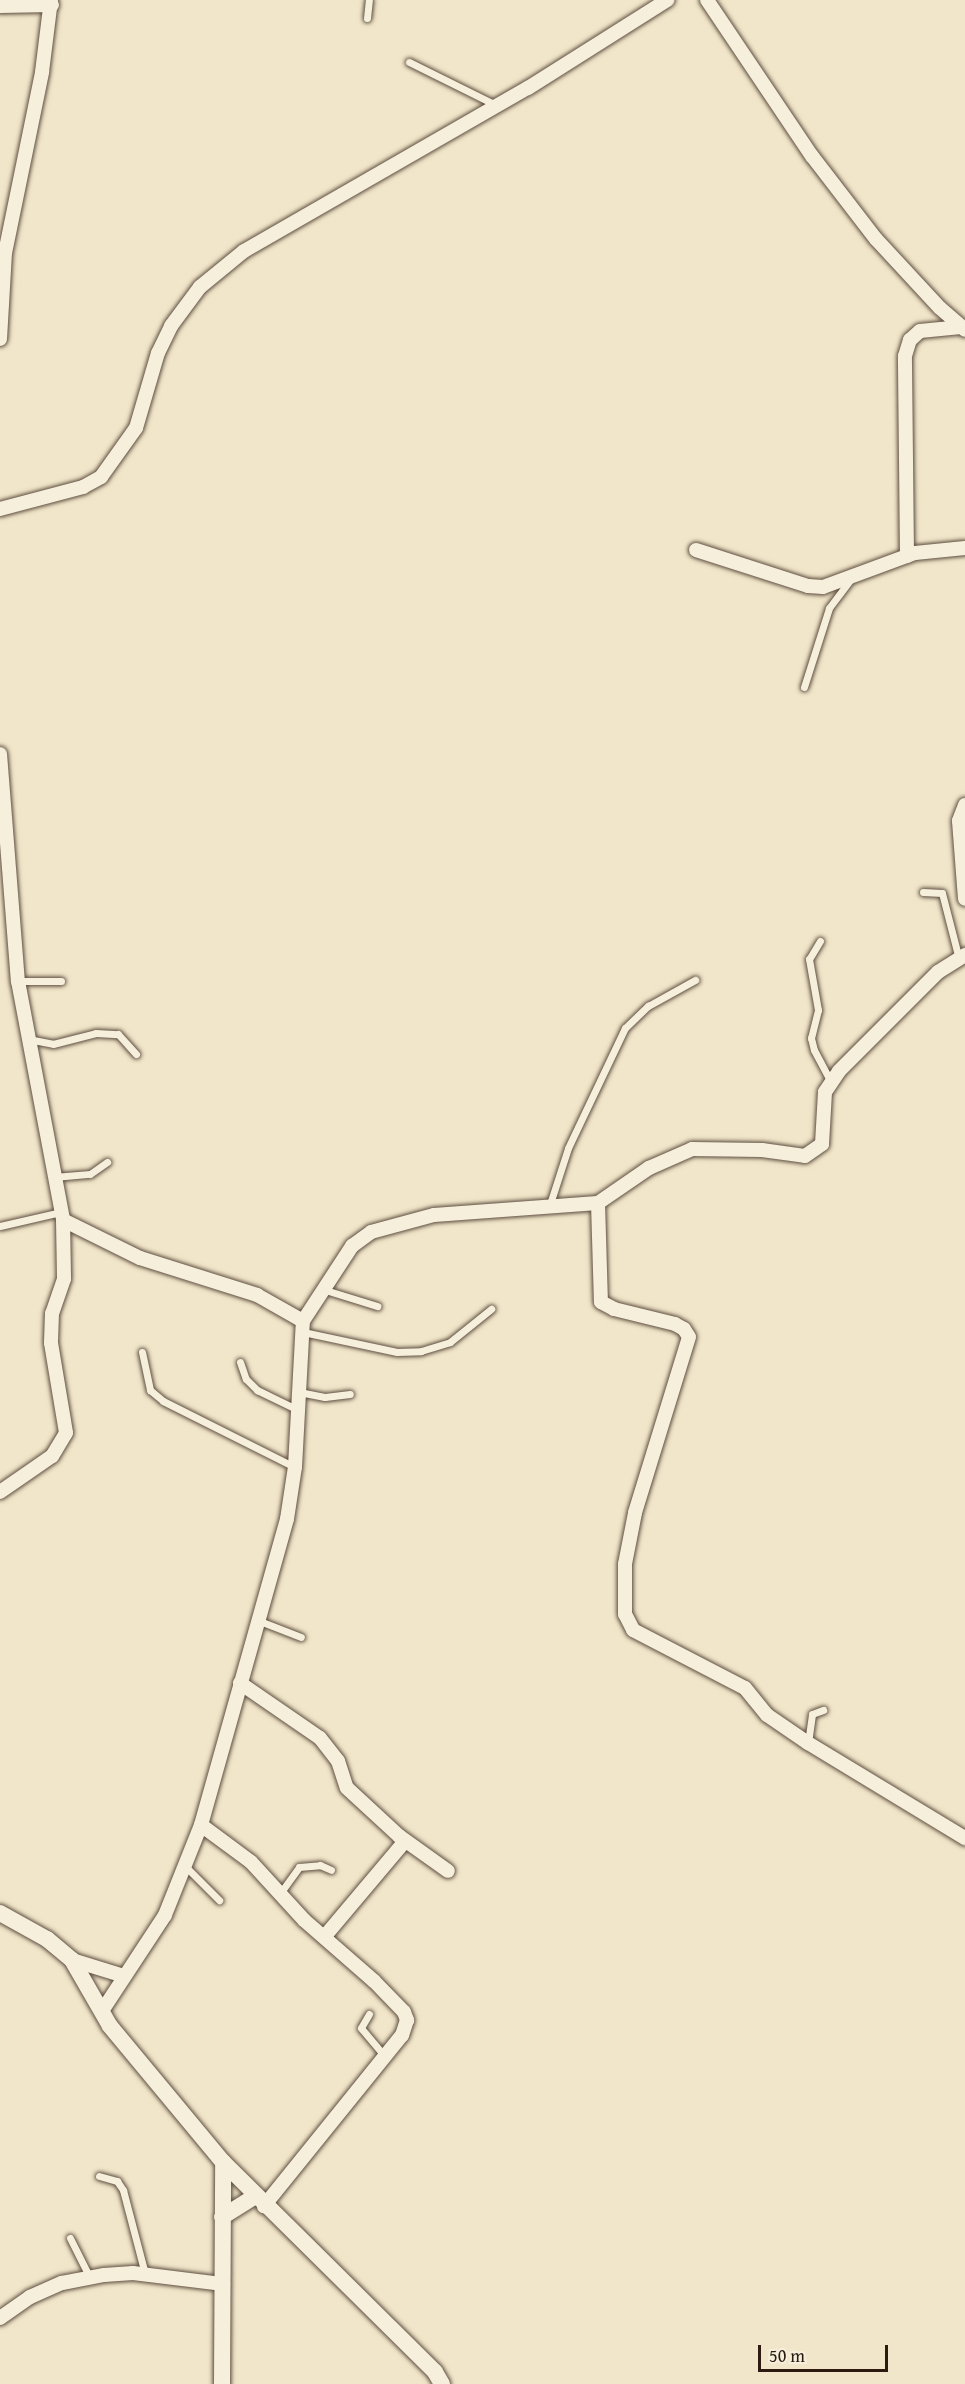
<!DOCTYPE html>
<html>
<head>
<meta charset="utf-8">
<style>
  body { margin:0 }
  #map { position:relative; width:965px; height:2384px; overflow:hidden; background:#f1e6c9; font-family:"Gentium Book Plus",serif }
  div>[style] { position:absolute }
  .roads { filter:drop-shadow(0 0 2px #5e4e40) drop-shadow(0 0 2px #5e4e40) }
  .service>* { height:7px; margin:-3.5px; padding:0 3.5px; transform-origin:3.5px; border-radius:3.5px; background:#f6efdc }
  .minor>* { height:14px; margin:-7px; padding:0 7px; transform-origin:7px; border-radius:7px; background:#f6efdc }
  .tertiary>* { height:16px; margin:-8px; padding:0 8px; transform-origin:8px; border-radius:8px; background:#f6efdc }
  span { translate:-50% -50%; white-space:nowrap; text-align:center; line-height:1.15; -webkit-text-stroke:6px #f6efdc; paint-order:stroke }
  .scale { position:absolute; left:758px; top:2345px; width:130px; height:27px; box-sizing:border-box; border:3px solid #2d1b12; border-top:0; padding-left:8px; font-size:18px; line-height:21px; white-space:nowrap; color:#2d1b12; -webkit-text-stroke:4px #f6efdc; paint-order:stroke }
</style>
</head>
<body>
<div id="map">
  <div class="roads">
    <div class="service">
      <i style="left:367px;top:18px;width:18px;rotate:-84deg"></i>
      <i style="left:409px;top:62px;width:97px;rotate:26.3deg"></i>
      <i style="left:804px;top:687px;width:83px;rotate:-72.4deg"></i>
      <i style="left:829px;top:608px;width:34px;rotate:-53deg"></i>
      <i style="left:923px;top:892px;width:19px;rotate:3deg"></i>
      <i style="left:942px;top:893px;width:68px;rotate:75.6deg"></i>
      <i style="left:820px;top:941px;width:21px;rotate:121deg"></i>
      <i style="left:809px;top:959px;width:52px;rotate:80deg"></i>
      <i style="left:818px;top:1010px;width:29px;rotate:104deg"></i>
      <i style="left:811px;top:1038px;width:12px;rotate:76deg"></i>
      <i style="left:814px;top:1050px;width:36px;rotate:62deg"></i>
      <i style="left:18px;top:981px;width:43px"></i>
      <i style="left:28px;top:1039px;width:25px;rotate:11deg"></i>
      <i style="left:53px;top:1044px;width:44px;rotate:-14.3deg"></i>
      <i style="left:96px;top:1033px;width:22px;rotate:3deg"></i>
      <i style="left:118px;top:1034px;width:27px;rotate:48deg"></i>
      <i style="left:54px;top:1177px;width:36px;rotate:-5deg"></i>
      <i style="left:90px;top:1174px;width:21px;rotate:-35deg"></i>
      <i style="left:549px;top:1207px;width:62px;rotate:-72.1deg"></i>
      <i style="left:568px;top:1148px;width:133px;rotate:-64.6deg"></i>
      <i style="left:625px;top:1028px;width:32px;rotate:-44deg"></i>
      <i style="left:648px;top:1006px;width:54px;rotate:-29deg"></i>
      <i style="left:0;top:1226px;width:63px;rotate:-12.9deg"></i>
      <i style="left:322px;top:1289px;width:58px;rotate:17.2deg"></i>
      <i style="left:303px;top:1332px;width:96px;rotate:12deg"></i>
      <i style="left:397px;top:1352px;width:24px;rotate:-2deg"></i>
      <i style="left:421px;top:1351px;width:30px;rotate:-17deg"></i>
      <i style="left:450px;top:1342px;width:53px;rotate:-38.8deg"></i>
      <i style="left:142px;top:1352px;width:39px;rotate:78deg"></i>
      <i style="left:150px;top:1390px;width:17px;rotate:40deg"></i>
      <i style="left:163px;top:1401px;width:148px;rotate:26.6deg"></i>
      <i style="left:240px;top:1362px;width:18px;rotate:71deg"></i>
      <i style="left:246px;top:1379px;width:16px;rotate:45deg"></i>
      <i style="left:257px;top:1390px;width:46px;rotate:26deg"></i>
      <i style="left:299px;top:1392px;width:26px;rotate:11deg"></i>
      <i style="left:325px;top:1397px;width:25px;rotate:-7deg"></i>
      <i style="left:257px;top:1620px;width:47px;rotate:21.1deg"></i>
      <i style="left:808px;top:1743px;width:29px;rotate:-82deg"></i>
      <i style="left:812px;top:1714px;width:12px;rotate:-20deg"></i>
      <i style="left:186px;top:1867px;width:47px;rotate:45deg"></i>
      <i style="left:281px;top:1892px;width:31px;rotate:-54deg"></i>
      <i style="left:299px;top:1867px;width:21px;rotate:-5deg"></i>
      <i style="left:320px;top:1865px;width:12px;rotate:24deg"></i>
      <i style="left:369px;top:2014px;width:16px;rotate:120deg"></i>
      <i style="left:361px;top:2028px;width:38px;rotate:50deg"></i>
      <i style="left:99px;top:2176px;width:19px;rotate:16deg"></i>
      <i style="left:117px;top:2181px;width:11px;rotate:56deg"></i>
      <i style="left:123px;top:2190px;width:87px;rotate:75.3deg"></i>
      <i style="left:70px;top:2238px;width:45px;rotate:63.4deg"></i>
    </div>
    <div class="minor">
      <i style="left:707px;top:0;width:188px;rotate:56.1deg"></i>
      <i style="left:812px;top:156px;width:105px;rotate:52.4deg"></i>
      <i style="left:876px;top:239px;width:94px;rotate:47.2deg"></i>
      <i style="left:940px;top:308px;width:33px;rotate:41deg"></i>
      <i style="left:0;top:6px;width:52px;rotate:-1.1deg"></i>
      <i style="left:0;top:339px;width:86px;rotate:-86.7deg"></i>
      <i style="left:5px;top:253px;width:185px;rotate:-78.4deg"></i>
      <i style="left:42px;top:72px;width:73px;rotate:-82.9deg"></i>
      <i style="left:0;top:509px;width:86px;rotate:-14.8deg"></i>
      <i style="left:83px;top:487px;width:21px;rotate:-29deg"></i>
      <i style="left:101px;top:477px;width:60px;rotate:-54.5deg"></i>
      <i style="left:136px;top:428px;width:78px;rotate:-73.7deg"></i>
      <i style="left:158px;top:353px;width:30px;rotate:-64deg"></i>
      <i style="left:171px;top:326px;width:49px;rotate:-53.4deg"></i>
      <i style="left:200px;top:287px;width:57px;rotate:-39.3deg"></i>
      <i style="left:244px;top:251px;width:327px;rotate:-29.9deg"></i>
      <i style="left:528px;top:88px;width:165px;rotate:-32.3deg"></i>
      <i style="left:696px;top:550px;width:118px;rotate:17.8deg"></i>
      <i style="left:808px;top:586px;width:15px;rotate:4deg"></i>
      <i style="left:823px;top:587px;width:98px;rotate:-20.3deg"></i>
      <i style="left:915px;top:553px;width:50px;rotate:-5.7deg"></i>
      <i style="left:907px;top:556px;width:200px;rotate:-90.6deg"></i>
      <i style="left:905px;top:356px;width:17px;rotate:-73deg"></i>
      <i style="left:910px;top:340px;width:13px;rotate:-42deg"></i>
      <i style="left:920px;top:331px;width:41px;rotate:-5.6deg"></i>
      <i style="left:0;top:754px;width:228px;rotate:85.5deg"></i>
      <i style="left:18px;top:981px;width:243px;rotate:79.3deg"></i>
      <i style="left:63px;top:1220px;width:59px;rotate:89deg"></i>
      <i style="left:64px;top:1279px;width:36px;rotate:109deg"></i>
      <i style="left:52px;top:1313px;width:30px;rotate:92deg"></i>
      <i style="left:51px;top:1343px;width:91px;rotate:80.5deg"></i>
      <i style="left:66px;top:1433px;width:27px;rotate:121deg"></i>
      <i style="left:52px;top:1456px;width:63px;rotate:145.3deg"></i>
      <i style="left:965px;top:805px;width:17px;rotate:111deg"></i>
      <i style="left:959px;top:821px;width:78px;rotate:85.6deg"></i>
      <i style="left:598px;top:1203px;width:99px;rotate:88.3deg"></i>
      <i style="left:601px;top:1302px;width:15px;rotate:28deg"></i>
      <i style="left:614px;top:1309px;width:63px;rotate:13.8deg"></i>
      <i style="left:675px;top:1324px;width:10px;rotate:29deg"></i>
      <i style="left:684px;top:1329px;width:9px;rotate:58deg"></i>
      <i style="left:689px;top:1337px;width:184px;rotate:107.1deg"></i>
      <i style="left:635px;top:1513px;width:52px;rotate:101.1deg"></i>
      <i style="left:625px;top:1564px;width:50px;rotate:90deg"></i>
      <i style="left:625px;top:1614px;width:18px;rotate:63deg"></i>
      <i style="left:633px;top:1630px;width:126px;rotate:27.4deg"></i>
      <i style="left:745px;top:1688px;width:35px;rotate:51deg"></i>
      <i style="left:767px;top:1715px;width:50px;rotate:34.3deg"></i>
      <i style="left:808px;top:1743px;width:184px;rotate:31.2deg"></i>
      <i style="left:63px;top:1220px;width:86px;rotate:26.3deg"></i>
      <i style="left:140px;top:1258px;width:123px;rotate:17.5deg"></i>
      <i style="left:257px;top:1295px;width:53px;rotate:29.5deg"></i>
      <i style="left:240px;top:1683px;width:97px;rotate:34.5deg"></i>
      <i style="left:320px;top:1738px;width:29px;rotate:52deg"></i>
      <i style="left:338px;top:1761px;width:28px;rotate:72deg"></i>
      <i style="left:347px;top:1788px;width:71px;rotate:42.7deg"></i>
      <i style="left:399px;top:1836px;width:60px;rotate:35.5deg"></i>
      <i style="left:201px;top:1825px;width:62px;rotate:36.5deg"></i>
      <i style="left:251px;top:1862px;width:79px;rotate:47.6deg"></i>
      <i style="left:304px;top:1920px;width:93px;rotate:41.1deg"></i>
      <i style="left:374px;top:1981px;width:43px;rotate:45.9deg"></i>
      <i style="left:404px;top:2012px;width:9px;rotate:69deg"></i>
      <i style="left:407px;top:2020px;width:16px;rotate:108deg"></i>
      <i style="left:402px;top:2035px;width:220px;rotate:128.9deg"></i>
      <i style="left:325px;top:1936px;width:124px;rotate:-49.9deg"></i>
      <i style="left:72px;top:1960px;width:54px;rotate:17.1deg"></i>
      <i style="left:102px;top:2011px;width:115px;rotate:-56.7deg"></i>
      <i style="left:165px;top:1915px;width:97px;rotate:-68.2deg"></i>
      <i style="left:201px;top:1825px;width:318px;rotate:-74.3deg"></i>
      <i style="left:287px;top:1519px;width:53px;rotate:-81.3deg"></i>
      <i style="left:295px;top:1467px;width:146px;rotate:-86.9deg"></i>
      <i style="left:303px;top:1321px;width:90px;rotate:-56.8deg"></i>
      <i style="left:352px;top:1246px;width:24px;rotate:-36deg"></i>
      <i style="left:371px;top:1232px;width:65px;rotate:-15.1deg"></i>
      <i style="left:434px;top:1215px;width:164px;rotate:-4.2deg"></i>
      <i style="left:598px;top:1203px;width:62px;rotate:-34.5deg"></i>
      <i style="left:649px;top:1168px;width:47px;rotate:-23.8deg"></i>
      <i style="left:692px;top:1149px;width:70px;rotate:0.8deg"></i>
      <i style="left:762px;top:1150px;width:43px;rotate:7.9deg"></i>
      <i style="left:805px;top:1156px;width:21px;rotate:-35deg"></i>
      <i style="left:822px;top:1144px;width:52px;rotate:-86.7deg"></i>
      <i style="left:825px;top:1092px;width:25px;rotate:-56deg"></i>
      <i style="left:839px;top:1071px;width:140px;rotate:-45deg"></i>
      <i style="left:938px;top:972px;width:32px;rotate:-32deg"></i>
      <i style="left:0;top:2318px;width:37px;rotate:-35deg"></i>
      <i style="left:30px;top:2297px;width:35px;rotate:-24deg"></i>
      <i style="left:62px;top:2283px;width:43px;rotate:-10.8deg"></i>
      <i style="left:104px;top:2275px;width:29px;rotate:-4deg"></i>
      <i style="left:133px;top:2273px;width:91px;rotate:7deg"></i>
    </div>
    <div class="tertiary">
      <i style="left:0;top:1913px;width:54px;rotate:29deg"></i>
      <i style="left:47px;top:1939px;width:33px;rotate:40deg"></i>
      <i style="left:72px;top:1960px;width:76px;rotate:60.1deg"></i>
      <i style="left:110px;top:2026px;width:177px;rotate:50.3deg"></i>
      <i style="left:223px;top:2162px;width:298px;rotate:44.7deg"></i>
      <i style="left:435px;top:2372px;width:14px;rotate:60deg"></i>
      <i style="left:222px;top:2217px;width:39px;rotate:-32deg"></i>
      <i style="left:222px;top:2384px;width:222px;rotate:-89.7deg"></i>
    </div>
  </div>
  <div class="scale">50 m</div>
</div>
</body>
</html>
